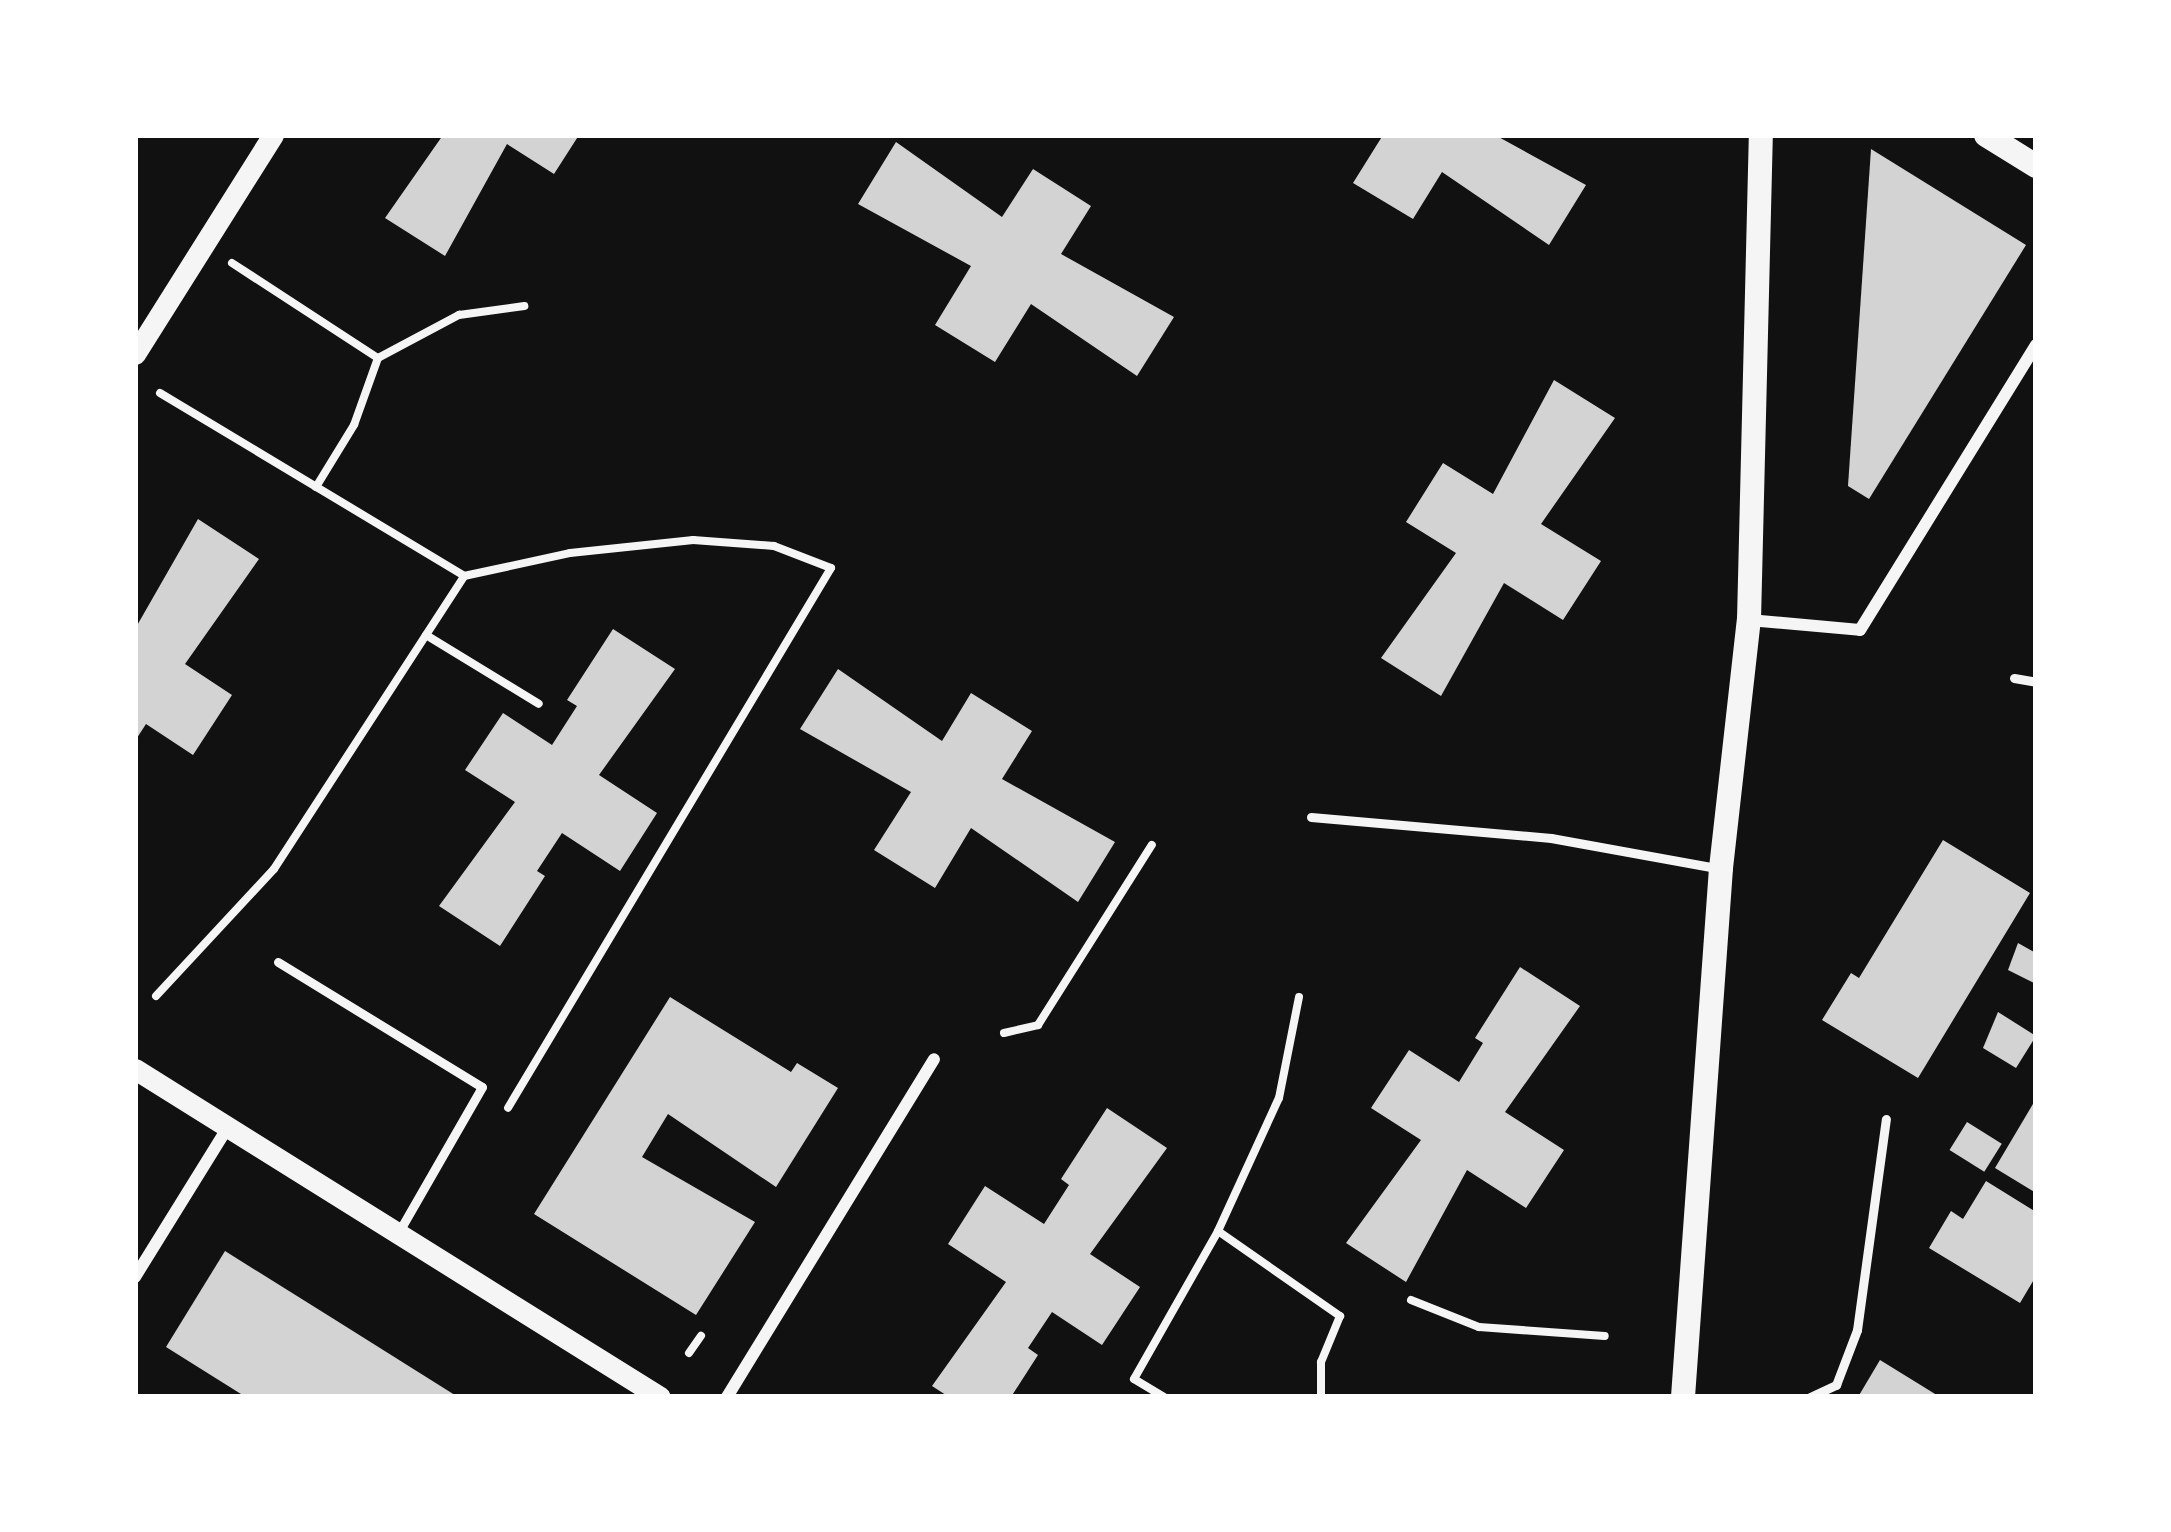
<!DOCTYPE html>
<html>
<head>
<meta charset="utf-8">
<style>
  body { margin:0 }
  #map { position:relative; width:2171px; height:1532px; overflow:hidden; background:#111; font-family:"Open Sans",sans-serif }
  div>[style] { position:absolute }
  .building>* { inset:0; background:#d3d3d3; transform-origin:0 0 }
  .path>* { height:8px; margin:-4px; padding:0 4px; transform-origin:4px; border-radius:4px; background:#f5f5f5 }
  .service>* { height:9px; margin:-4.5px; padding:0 4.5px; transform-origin:4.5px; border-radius:4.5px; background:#f5f5f5 }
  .minor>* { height:12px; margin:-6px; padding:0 6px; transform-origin:6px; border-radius:6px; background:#f5f5f5 }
  .tertiary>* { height:21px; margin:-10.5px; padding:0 10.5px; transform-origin:10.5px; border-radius:10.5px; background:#f5f5f5 }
  .secondary>* { height:24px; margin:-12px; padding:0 12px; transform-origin:12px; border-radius:12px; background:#f5f5f5 }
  span { translate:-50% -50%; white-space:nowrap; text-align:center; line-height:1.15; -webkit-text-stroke:9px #fff; paint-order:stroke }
  .frame { position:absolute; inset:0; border:138px solid #fff; pointer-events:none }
</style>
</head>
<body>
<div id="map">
  <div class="building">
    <i style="clip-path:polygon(443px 135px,579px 135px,554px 174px,507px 144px,445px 256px,385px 218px)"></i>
    <i style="clip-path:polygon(1383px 135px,1495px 135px,1586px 185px,1549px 245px,1442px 172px,1413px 219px,1353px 183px)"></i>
    <i style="clip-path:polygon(896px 142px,1002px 217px,1033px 169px,1091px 206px,1061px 254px,1174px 317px,1137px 376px,1031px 304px,995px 362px,935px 325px,971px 266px,858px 204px)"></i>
    <i style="clip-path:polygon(1871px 149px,2026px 245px,1869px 499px,1848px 486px)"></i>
    <i style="clip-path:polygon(1554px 380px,1615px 418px,1541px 524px,1601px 561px,1563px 620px,1504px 583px,1441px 696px,1381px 658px,1456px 553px,1406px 522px,1443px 463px,1493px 494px)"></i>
    <i style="clip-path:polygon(198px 519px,259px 559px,185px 664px,232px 695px,193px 755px,146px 724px,135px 741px,135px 629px)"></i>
    <i style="clip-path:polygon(613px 629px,675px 669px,599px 775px,657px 813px,620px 871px,562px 833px,537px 871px,545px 876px,500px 946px,439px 906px,515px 802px,465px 770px,503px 713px,552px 745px,577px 706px,567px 700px)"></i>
    <i style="clip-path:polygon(838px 669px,942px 741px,971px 693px,1032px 731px,1002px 779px,1115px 842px,1078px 902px,971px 828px,935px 888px,874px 850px,911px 792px,800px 729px)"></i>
    <i style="clip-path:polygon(1943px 840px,2030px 893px,1918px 1078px,1822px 1020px,1851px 973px,1859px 978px)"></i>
    <i style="clip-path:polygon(2018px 943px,2036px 953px,2036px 984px,2008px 970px)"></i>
    <i style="clip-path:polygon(1520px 967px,1580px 1006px,1505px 1112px,1564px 1150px,1526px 1208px,1467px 1170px,1406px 1282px,1346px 1243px,1421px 1140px,1371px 1108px,1409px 1050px,1459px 1082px,1483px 1043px,1475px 1038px)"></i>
    <i style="clip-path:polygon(670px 997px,791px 1072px,797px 1063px,838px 1088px,776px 1187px,668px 1114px,642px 1157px,755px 1222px,696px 1315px,534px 1214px)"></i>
    <i style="clip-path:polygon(1998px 1012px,2036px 1036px,2016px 1068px,1983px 1048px)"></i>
    <i style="clip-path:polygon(2036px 1099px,2036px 1193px,1995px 1168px)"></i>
    <i style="clip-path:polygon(1107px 1108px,1167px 1148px,1090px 1254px,1140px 1287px,1102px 1345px,1052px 1312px,1028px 1348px,1038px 1355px,1011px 1397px,949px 1397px,932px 1386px,1006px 1282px,948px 1244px,985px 1186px,1044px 1224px,1069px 1185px,1061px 1179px)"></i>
    <i style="left:1967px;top:1122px;width:41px;height:33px;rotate:32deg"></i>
    <i style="clip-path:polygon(1986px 1181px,2036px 1212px,2036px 1276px,2020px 1303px,1929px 1248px,1951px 1211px,1963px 1219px)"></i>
    <i style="clip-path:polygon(225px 1251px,337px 1321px,458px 1397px,241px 1394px,166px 1347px)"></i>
    <i style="clip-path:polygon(1880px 1360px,1940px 1397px,1858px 1397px)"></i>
  </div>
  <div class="path">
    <i style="left:232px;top:263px;width:174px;rotate:33.1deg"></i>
    <i style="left:160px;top:393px;width:355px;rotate:31deg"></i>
    <i style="left:464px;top:576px;width:108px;rotate:-12.2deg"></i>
    <i style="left:570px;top:553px;width:124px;rotate:-6deg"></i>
    <i style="left:693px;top:540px;width:81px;rotate:4.2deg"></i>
    <i style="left:774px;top:546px;width:61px;rotate:21.1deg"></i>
    <i style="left:831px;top:568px;width:629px;rotate:120.89deg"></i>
    <i style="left:316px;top:487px;width:73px;rotate:-58.5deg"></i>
    <i style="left:354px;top:425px;width:71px;rotate:-70.3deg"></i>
    <i style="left:378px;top:358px;width:92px;rotate:-28deg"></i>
    <i style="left:459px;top:315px;width:66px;rotate:-7.9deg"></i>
    <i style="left:426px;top:635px;width:132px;rotate:31.4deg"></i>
    <i style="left:156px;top:996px;width:173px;rotate:-47.1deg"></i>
    <i style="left:274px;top:869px;width:349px;rotate:-57deg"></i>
    <i style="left:1004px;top:1033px;width:35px;rotate:-13deg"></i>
    <i style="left:1038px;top:1025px;width:213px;rotate:-57.7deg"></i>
    <i style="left:1218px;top:1231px;width:149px;rotate:34.9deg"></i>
    <i style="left:1340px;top:1316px;width:50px;rotate:112.4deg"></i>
    <i style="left:1321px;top:1362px;width:35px;rotate:90deg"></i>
    <i style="left:1411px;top:1300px;width:73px;rotate:21.7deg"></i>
    <i style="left:1479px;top:1327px;width:126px;rotate:4.1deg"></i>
    <i style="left:689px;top:1353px;width:21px;rotate:-55deg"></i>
    <i style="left:1164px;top:1397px;width:35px;rotate:-149deg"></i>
    <i style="left:1134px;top:1379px;width:170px;rotate:-60.4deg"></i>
    <i style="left:1218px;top:1231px;width:146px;rotate:-65.4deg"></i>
    <i style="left:1279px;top:1098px;width:103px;rotate:-78.8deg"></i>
  </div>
  <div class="service">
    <i style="left:2014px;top:678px;width:22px;rotate:10deg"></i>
    <i style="left:1311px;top:817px;width:241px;rotate:5deg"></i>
    <i style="left:1551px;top:838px;width:168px;rotate:10.3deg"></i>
    <i style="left:278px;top:962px;width:239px;rotate:31.5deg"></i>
    <i style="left:482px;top:1087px;width:168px;rotate:119.9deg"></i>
    <i style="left:1810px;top:1397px;width:29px;rotate:-25deg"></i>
    <i style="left:1836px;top:1385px;width:59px;rotate:-69.1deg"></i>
    <i style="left:1857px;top:1330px;width:213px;rotate:-82.2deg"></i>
  </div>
  <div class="minor">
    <i style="left:1749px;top:620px;width:111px;rotate:5.1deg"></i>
    <i style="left:1860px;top:630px;width:335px;rotate:-58.3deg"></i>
    <i style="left:135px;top:1277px;width:176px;rotate:-58.2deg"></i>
    <i style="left:727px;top:1397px;width:396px;rotate:-58.5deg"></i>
  </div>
  <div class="tertiary">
    <i style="left:135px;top:354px;width:259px;rotate:-57.8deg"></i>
    <i style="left:135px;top:1069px;width:619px;rotate:32deg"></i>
  </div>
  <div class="secondary">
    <i style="left:1986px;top:135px;width:59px;rotate:31.8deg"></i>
    <i style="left:1683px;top:1397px;width:530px;rotate:-85.89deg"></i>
    <i style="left:1721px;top:868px;width:250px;rotate:-83.6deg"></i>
    <i style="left:1749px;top:620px;width:485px;rotate:-88.6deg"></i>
  </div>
  <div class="frame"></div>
</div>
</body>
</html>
